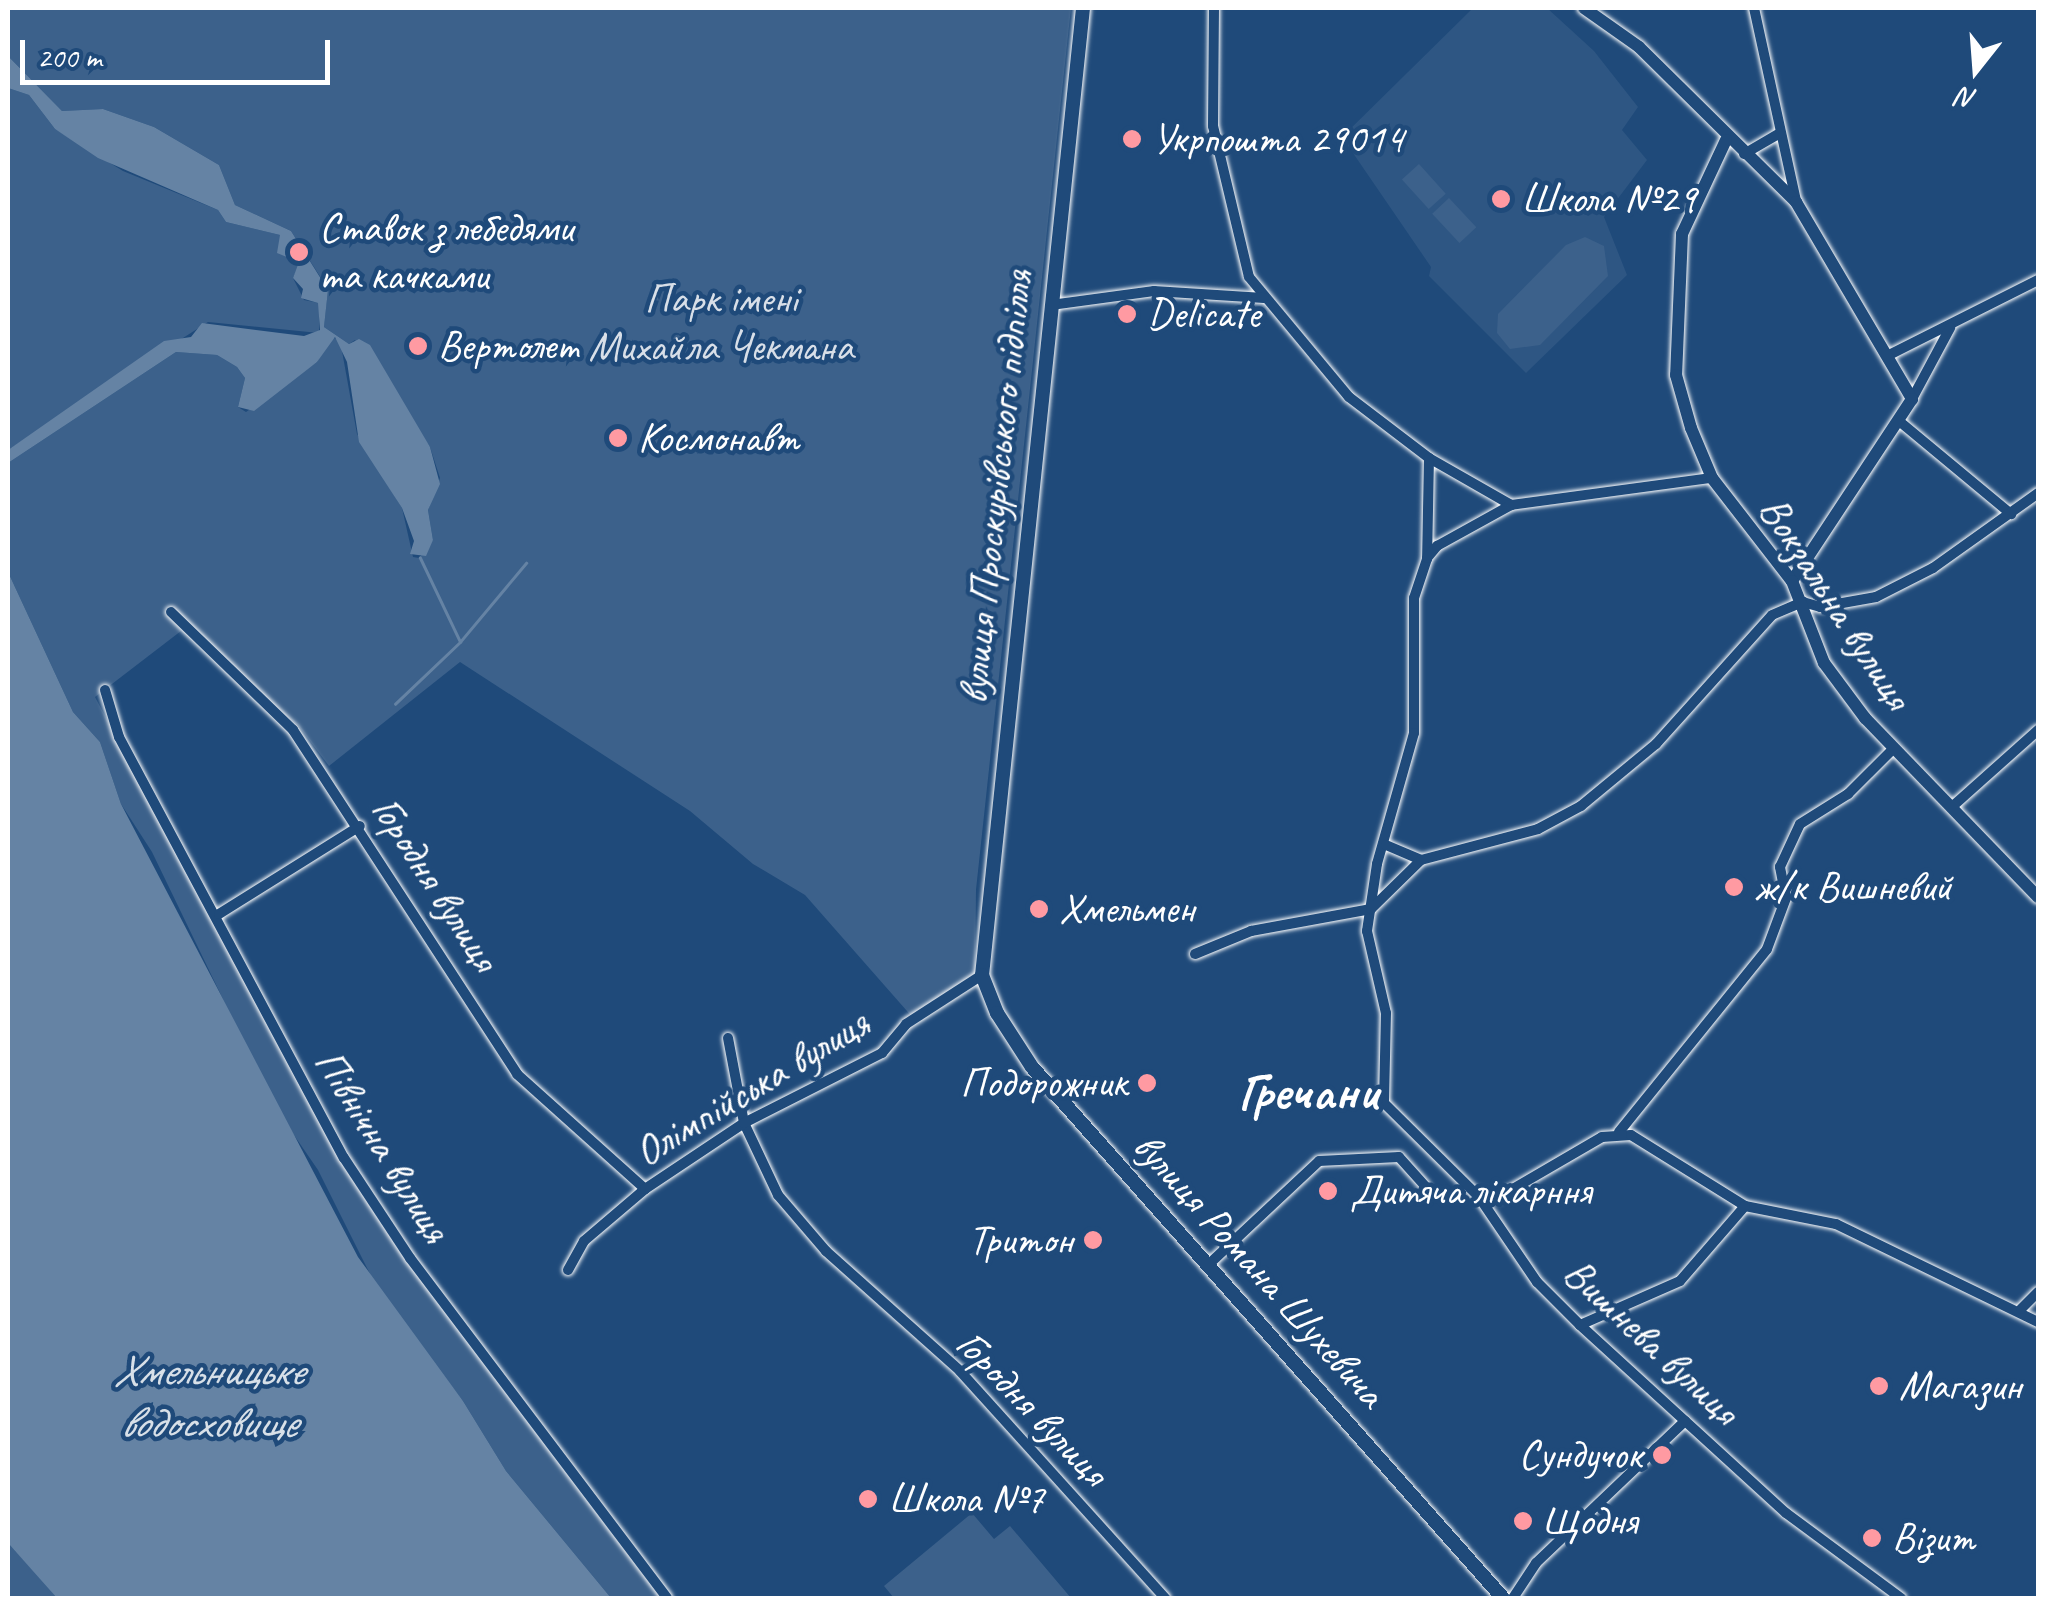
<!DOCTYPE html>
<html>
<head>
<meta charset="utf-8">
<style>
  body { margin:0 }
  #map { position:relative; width:2046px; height:1606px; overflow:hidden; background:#1f4a7a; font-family:Caveat,sans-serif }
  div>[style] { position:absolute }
  .built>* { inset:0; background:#2e5683 }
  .green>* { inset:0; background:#3c618b; transform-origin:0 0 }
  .water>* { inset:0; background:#6583a4 }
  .stream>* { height:2.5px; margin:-1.25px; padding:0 1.25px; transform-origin:1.25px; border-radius:1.25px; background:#6583a4 }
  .roads { filter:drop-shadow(0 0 2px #fff) drop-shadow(0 0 2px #fff) }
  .minor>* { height:10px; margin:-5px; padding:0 5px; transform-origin:5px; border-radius:5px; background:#1f4a7a }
  .tertiary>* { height:12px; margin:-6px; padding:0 6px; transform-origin:6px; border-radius:6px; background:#1f4a7a }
  .secondary>* { height:14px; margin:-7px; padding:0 7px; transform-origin:7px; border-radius:7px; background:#1f4a7a }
  .dots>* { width:28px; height:28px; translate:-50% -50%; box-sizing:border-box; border:5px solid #1f4a7a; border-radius:50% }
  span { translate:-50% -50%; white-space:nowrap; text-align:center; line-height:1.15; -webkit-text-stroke:9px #1f4a7a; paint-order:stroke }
  .poi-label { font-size:42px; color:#fff }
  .left { translate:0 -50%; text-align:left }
  .right { translate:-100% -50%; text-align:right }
  .park-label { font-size:42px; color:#d8dfe8 }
  .street-label { font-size:42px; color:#fff }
  .water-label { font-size:45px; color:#d8e0e8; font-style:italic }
  .district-label { font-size:52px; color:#fff; font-weight:700 }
  .frame { position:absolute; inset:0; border:10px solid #fff; pointer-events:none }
  .north { position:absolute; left:1926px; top:20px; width:100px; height:100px; -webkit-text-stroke:8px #1f4a7a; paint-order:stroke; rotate:197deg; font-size:28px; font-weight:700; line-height:40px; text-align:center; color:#fff }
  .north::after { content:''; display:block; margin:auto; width:35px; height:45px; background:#fff; clip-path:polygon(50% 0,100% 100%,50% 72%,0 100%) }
  .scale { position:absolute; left:20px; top:40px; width:310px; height:45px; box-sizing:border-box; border:5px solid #fff; border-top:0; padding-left:12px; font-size:30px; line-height:35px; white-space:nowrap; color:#fff; -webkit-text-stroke:8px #1f4a7a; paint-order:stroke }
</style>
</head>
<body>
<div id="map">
  <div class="built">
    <i style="clip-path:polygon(1473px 8px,1547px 8px,1594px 51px,1638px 107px,1622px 130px,1647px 160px,1604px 217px,1627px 275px,1526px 373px,1429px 276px,1431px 267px,1342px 137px)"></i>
  </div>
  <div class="green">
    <i style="clip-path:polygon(8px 8px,1071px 8px,976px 890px,975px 980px,914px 1019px,805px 895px,753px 864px,690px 811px,460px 662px,329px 766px,298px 725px,181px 631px,95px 697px,340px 1161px,406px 1261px,660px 1598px,611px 1598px,506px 1471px,463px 1401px,377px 1288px,318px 1170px,276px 1109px,152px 852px,121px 804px,100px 742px,73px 712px,8px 572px,8px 463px,176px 352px,217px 355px,237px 367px,245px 378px,238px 407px,246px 412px,317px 362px,331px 337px,340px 340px,357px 434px,402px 508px,413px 557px,419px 558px,433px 540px,428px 510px,440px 478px,430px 447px,355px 340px,349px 344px,324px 327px,328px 289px,291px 231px,235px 205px,219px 165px,154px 127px,103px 109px,62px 111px,8px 56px)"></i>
    <i style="clip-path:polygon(8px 88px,29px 95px,55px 129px,123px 171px,218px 210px,226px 222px,280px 235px,300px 263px,293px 278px,304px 300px,319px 303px,319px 333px,208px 322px,8px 450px)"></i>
    <i style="left:1419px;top:164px;width:40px;height:23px;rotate:48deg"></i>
    <i style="left:1449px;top:198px;width:40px;height:23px;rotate:47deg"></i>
    <i style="clip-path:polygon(1585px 237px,1604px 246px,1608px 276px,1540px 345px,1510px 349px,1497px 333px,1498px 314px,1566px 245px)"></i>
    <i style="clip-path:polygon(972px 1513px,994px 1539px,1010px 1526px,1071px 1598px,894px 1598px,884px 1586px)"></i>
    <i style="clip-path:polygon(8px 1543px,45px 1583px,57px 1598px,8px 1598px)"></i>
  </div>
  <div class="water">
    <i style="clip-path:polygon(8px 56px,62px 111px,103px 109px,154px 127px,219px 165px,235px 205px,291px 231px,328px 290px,324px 327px,349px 344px,359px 339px,370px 345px,430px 447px,440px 484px,428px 510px,433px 540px,426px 556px,410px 554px,414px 541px,402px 508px,359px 442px,347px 362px,335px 337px,317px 362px,254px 411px,238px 407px,245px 378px,237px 367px,217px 355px,176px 352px,8px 463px,8px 450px,164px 341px,191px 337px,202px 323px,304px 336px,320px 330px,318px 303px,301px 298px,303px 289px,293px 278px,299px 262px,277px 253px,280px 235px,226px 222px,218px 210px,98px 158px,55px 129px,29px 95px,8px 88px)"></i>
    <i style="clip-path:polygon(8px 572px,73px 712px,100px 742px,121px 804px,358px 1257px,463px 1401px,506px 1471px,611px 1598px,57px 1598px,8px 1543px)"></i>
  </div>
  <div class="stream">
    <i style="left:460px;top:642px;width:103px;rotate:-50.1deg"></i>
    <i style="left:395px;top:704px;width:90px;rotate:-43.6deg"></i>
    <i style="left:460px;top:642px;width:93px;rotate:-115.5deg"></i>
  </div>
  <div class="roads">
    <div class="minor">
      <i style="left:1214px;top:8px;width:118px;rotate:90.5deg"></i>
      <i style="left:1213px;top:126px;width:155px;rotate:76.6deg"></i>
      <i style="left:1249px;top:277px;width:156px;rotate:50.2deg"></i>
      <i style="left:1349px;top:397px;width:101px;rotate:37.3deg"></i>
      <i style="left:1429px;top:458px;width:95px;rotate:29.8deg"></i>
      <i style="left:1754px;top:8px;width:198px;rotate:77.7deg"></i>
      <i style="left:1744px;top:154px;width:42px;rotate:-30.3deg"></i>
      <i style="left:1051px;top:305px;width:104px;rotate:-7.7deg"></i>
      <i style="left:1154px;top:291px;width:110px;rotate:3.6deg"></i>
      <i style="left:1887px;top:356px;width:169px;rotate:-26.7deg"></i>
      <i style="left:1912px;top:399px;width:81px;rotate:-61.8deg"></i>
      <i style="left:1899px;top:421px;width:146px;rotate:39.7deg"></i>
      <i style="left:1429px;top:458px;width:101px;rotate:91.1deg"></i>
      <i style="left:1427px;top:559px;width:41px;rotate:108.4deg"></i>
      <i style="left:1414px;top:598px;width:135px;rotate:90deg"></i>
      <i style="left:1414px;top:733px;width:136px;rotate:105.8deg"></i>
      <i style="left:1377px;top:864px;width:68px;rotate:98.5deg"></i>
      <i style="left:1367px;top:931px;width:84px;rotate:77deg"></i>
      <i style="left:1386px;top:1013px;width:90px;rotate:91.3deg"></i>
      <i style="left:1384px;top:1103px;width:134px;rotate:44.7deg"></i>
      <i style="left:1479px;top:1197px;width:103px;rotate:55.7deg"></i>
      <i style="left:1537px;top:1282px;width:61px;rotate:45deg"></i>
      <i style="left:1580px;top:1325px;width:279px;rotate:42.4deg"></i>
      <i style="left:1786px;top:1513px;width:143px;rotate:36.5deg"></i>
      <i style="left:1427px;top:558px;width:16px;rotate:-50deg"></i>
      <i style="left:1437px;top:546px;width:85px;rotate:-29deg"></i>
      <i style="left:1511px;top:505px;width:203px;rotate:-7.7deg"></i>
      <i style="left:171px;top:612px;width:170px;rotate:44deg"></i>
      <i style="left:293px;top:730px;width:411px;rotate:56.9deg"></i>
      <i style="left:517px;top:1074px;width:172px;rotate:41.9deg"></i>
      <i style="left:105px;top:690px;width:49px;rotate:73.4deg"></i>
      <i style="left:119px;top:737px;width:477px;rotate:61.9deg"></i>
      <i style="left:344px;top:1158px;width:120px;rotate:56.6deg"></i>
      <i style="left:410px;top:1258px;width:426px;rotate:52.9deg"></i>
      <i style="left:1953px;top:806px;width:114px;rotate:-41.8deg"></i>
      <i style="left:1386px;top:845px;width:38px;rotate:23deg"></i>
      <i style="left:219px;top:914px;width:166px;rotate:-32deg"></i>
      <i style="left:1195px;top:954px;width:61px;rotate:-22.3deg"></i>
      <i style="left:1251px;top:931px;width:122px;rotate:-10.4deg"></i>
      <i style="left:1371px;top:909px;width:70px;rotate:-44.4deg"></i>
      <i style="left:1421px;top:860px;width:121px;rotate:-14.8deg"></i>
      <i style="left:1538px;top:829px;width:49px;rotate:-28.1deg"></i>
      <i style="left:1581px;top:806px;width:97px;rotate:-39.6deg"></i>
      <i style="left:1656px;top:744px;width:173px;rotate:-48deg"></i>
      <i style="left:1772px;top:615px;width:34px;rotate:-23deg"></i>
      <i style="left:1803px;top:602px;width:18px;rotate:16deg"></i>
      <i style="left:1820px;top:607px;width:57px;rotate:-10.1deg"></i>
      <i style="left:1876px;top:597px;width:64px;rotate:-27deg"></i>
      <i style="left:1933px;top:568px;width:129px;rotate:-35.5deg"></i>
      <i style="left:728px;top:1038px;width:86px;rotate:79.3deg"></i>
      <i style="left:744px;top:1123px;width:80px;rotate:64.7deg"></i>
      <i style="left:778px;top:1195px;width:74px;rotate:49.4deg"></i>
      <i style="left:826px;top:1251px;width:180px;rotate:41.8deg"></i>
      <i style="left:960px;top:1371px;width:306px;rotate:47.9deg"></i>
      <i style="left:1619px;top:1132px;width:235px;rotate:-51deg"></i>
      <i style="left:1767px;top:949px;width:54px;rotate:-69.6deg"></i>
      <i style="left:1786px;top:898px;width:32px;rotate:-101deg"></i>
      <i style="left:1780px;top:867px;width:47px;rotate:-65.1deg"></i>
      <i style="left:1800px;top:824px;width:57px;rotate:-32deg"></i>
      <i style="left:1848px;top:794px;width:64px;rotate:-45deg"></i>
      <i style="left:1478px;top:1194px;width:21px;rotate:8deg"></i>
      <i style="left:1499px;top:1197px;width:119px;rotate:-30.2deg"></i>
      <i style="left:1602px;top:1137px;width:29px;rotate:-4deg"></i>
      <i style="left:1631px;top:1135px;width:134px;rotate:31.9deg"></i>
      <i style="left:1745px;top:1206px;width:93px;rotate:11.2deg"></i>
      <i style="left:1836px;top:1224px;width:225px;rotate:25.9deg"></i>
      <i style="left:1208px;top:1265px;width:152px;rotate:-43.1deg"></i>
      <i style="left:1319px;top:1161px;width:80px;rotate:-2.9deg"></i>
      <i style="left:1399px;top:1157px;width:39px;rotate:48deg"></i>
      <i style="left:568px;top:1270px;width:33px;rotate:-61deg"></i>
      <i style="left:584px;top:1241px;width:80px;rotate:-40.4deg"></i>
      <i style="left:645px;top:1189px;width:119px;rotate:-33.7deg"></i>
      <i style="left:744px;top:1123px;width:155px;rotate:-26.9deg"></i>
      <i style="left:882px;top:1053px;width:38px;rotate:-50deg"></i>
      <i style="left:906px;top:1024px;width:90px;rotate:-32.8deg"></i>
      <i style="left:2021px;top:1309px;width:24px;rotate:-45deg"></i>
      <i style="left:1580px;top:1325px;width:109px;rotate:-23.7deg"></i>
      <i style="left:1680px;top:1281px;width:99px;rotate:-49.1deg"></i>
      <i style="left:1513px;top:1598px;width:42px;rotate:-56.7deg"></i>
      <i style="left:1536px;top:1563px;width:206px;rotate:-43.6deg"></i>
    </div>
    <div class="tertiary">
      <i style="left:1584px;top:8px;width:67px;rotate:35.3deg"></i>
      <i style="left:1639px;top:47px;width:221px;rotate:44.6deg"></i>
      <i style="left:1796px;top:202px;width:229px;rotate:59.5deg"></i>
      <i style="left:1912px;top:399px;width:218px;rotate:123.4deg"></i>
      <i style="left:1726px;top:140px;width:104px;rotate:115.1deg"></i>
      <i style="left:1682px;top:234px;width:141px;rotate:92.4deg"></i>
      <i style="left:1676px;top:375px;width:55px;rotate:74.2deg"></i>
      <i style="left:1691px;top:428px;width:54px;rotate:67.2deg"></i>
      <i style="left:1712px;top:478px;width:130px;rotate:52.2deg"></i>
      <i style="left:1792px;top:581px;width:88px;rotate:68.7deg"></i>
      <i style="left:1824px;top:663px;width:69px;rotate:53.3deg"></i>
      <i style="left:1865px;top:718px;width:249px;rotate:46deg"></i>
    </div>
    <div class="secondary">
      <i style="left:1083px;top:8px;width:972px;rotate:95.96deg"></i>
      <i style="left:982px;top:975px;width:41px;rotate:68.5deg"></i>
      <i style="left:997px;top:1013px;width:64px;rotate:57.1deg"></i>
      <i style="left:1032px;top:1067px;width:710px;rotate:48.43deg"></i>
    </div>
  </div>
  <div class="dots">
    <i style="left:1132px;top:139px;background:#ff9aa2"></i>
    <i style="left:1501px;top:199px;background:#ff9aa2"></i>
    <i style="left:299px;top:252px;background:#ff9aa2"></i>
    <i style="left:1127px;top:314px;background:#ff9aa2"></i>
    <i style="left:418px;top:346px;background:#ff9aa2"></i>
    <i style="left:618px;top:438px;background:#ff9aa2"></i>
    <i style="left:1734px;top:887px;background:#ff9aa2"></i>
    <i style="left:1039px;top:909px;background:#ff9aa2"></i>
    <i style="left:1147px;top:1083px;background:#ff9aa2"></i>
    <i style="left:1328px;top:1191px;background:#ff9aa2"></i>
    <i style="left:1093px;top:1240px;background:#ff9aa2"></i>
    <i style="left:1879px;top:1386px;background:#ff9aa2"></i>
    <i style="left:1662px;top:1455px;background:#ff9aa2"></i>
    <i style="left:868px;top:1499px;background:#ff9aa2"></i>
    <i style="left:1523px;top:1521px;background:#ff9aa2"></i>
    <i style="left:1872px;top:1538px;background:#ff9aa2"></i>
  </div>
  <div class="poi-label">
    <span class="left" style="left:1152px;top:139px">Укрпошта 29014</span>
    <span class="left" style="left:1521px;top:199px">Школа №29</span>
    <span class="left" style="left:319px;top:252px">Ставок з лебедями<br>та качками</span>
    <span class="left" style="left:1147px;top:314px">Delicate</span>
    <span class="left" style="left:438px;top:346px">Вертолет</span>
    <span class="left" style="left:638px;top:438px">Космонавт</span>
    <span class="left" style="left:1754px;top:887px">ж/к Вишневий</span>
    <span class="left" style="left:1059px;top:909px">Хмельмен</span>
    <span class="right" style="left:1127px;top:1083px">Подорожник</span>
    <span class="left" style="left:1350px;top:1191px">Дитяча лікарння</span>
    <span class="right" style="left:1073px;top:1240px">Тритон</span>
    <span class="left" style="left:1899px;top:1386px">Магазин</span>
    <span class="right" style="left:1642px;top:1455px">Сундучок</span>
    <span class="left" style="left:888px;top:1499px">Школа №7</span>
    <span class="left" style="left:1543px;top:1521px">Щодня</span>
    <span class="left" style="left:1892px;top:1538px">Візит</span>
  </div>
  <div class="park-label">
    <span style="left:721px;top:323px">Парк імені<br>Михайла Чекмана</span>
  </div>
  <div class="street-label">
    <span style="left:996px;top:487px;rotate:-84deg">вулиця Проскурівського підпілля</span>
    <span style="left:1835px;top:603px;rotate:57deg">Вокзальна вулиця</span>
    <span style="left:435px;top:884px;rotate:57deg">Городня вулиця</span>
    <span style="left:752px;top:1088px;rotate:-31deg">Олімпійська вулиця</span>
    <span style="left:382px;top:1146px;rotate:58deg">Північна вулиця</span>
    <span style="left:1259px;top:1270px;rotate:48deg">вулиця Романа Шухевича</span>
    <span style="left:1651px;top:1342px;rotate:43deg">Вишнева вулиця</span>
    <span style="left:1032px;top:1408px;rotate:46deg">Городня вулиця</span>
  </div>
  <div class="water-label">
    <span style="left:208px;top:1397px">Хмельницьке<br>водосховище</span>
  </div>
  <div class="district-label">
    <span style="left:1308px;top:1093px">Гречани</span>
  </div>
  <div class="frame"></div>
  <div class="north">N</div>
  <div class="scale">200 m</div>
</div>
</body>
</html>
